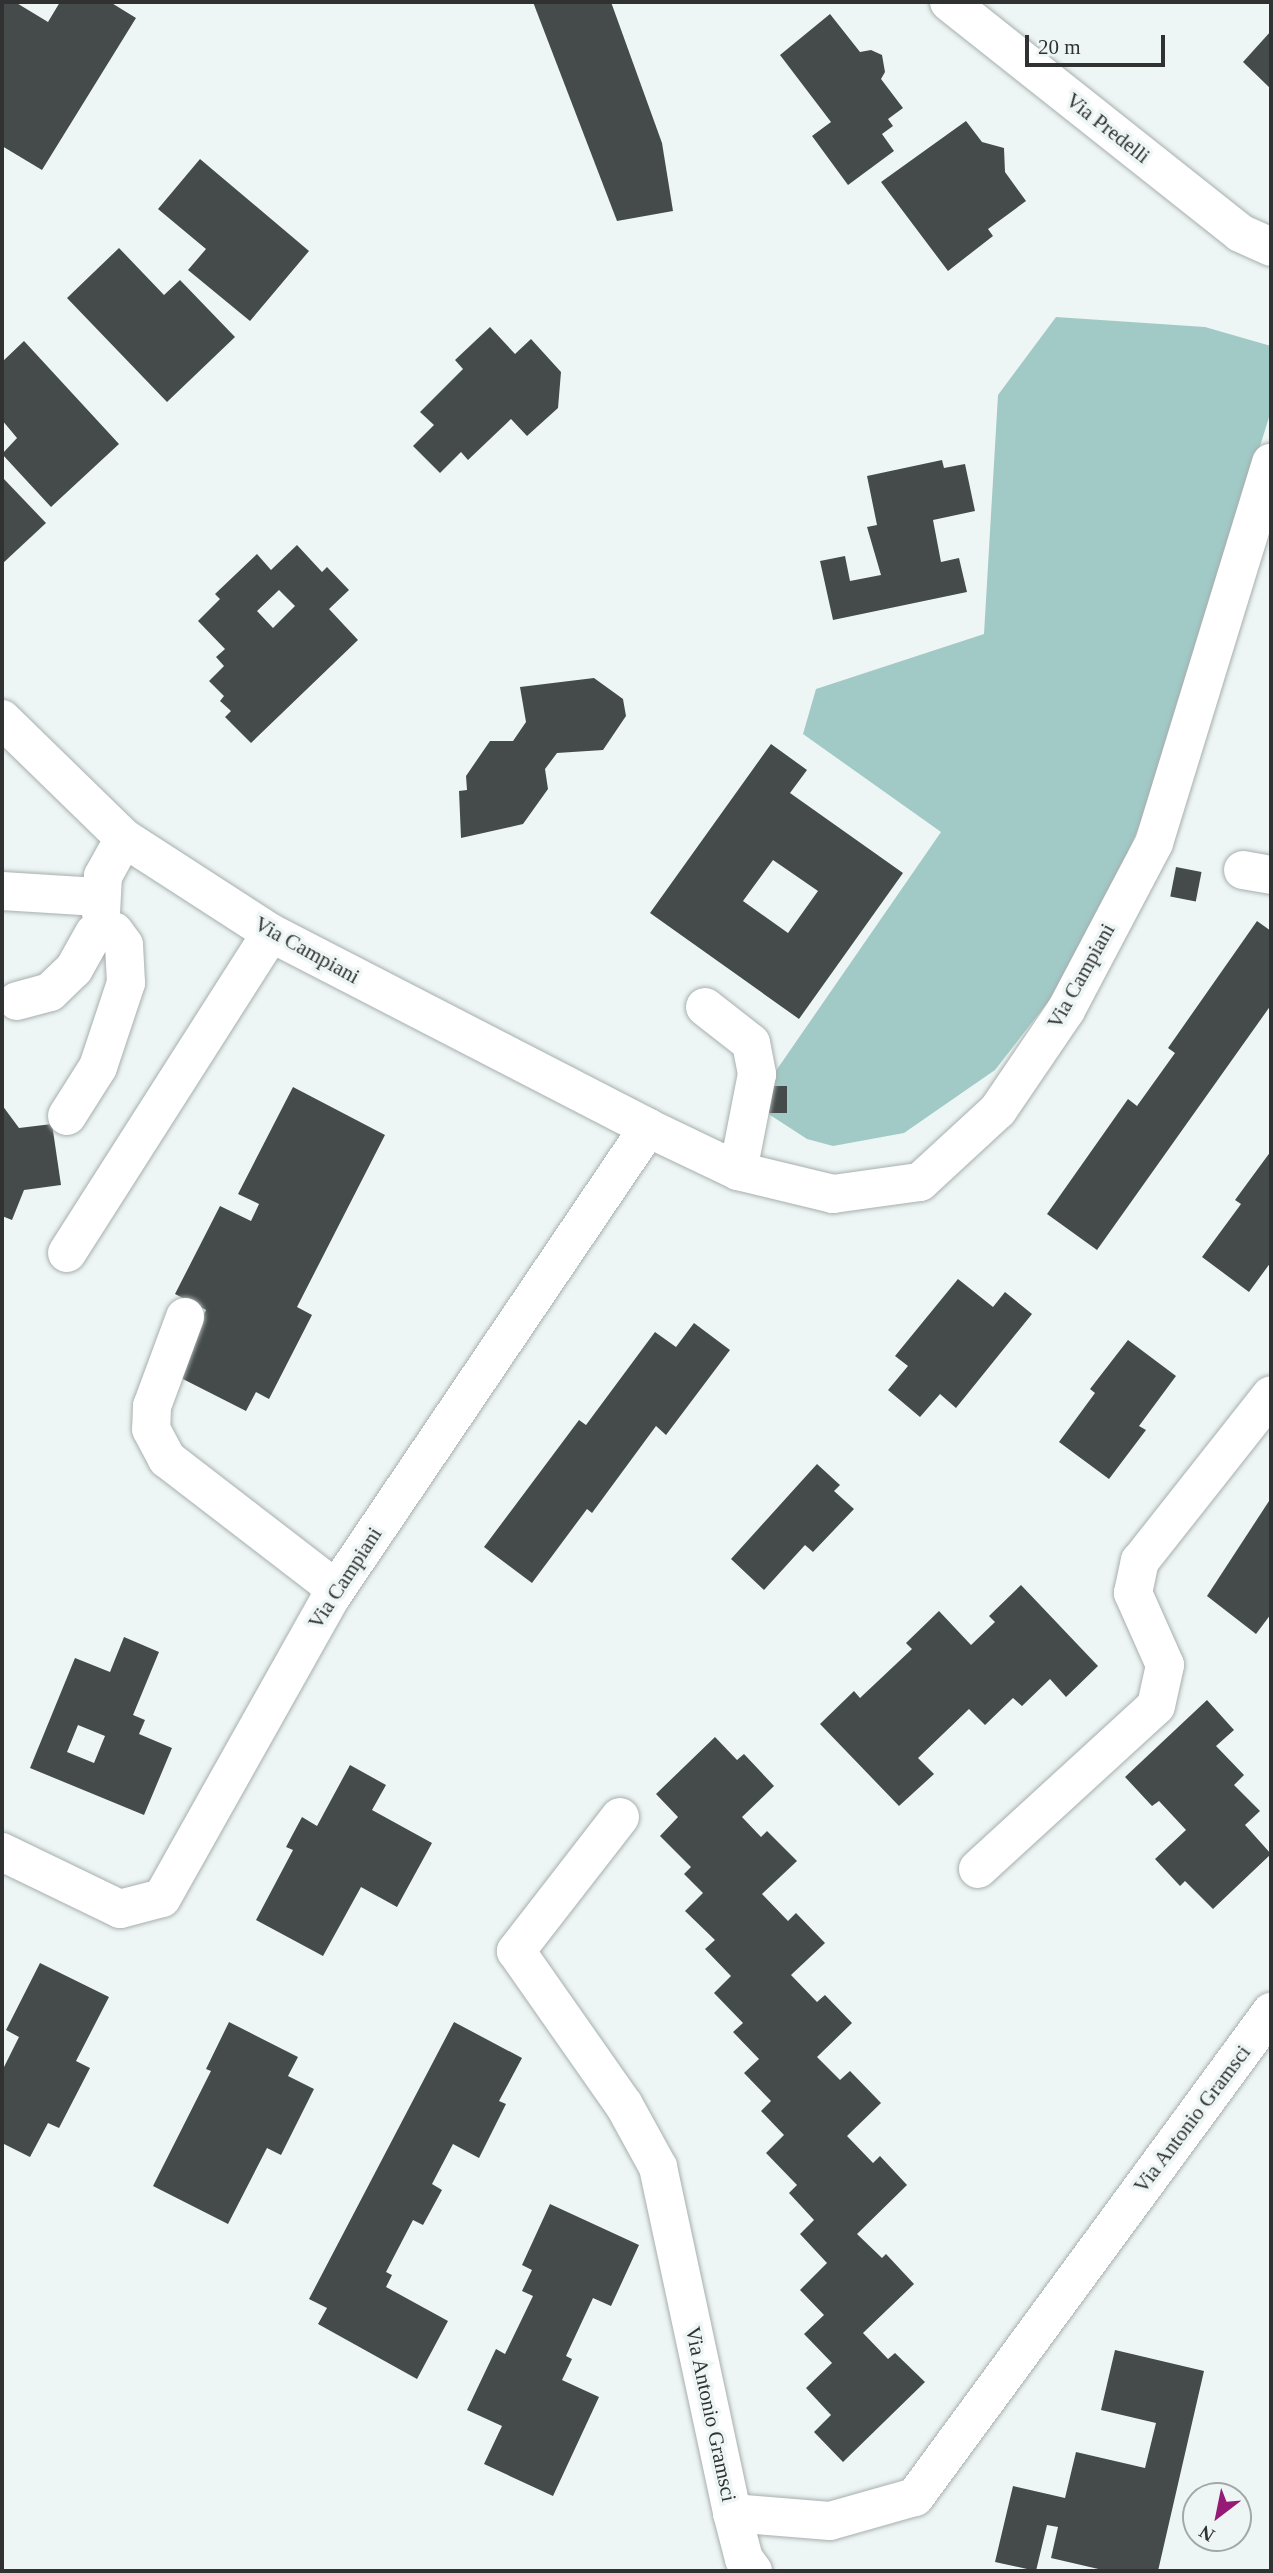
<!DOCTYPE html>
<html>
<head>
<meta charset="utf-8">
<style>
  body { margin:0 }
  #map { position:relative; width:1273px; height:2573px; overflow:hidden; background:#eef6f5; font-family:Georgia,serif }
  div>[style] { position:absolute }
  .green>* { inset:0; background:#a1cac7 }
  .building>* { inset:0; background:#454b4b; transform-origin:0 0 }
  .roads { filter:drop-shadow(0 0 2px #a7afae) drop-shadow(0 0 2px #a7afae) }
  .minor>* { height:38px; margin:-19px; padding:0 19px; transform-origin:19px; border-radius:19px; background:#fff }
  span { translate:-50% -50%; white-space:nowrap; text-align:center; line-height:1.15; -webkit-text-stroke:7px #eef6f5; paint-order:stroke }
  .street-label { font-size:21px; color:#2f3231 }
  .frame { position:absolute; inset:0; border:4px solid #2f3231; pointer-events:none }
  .north { position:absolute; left:1182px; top:2482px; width:70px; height:70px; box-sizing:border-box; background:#eef6f5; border:2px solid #a2a8a7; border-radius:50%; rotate:212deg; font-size:19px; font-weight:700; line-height:28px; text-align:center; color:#2f3231 }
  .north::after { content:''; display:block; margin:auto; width:24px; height:32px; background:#951b76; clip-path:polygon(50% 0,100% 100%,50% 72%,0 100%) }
  .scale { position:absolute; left:1025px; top:35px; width:140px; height:32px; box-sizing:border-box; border:4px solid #2f3231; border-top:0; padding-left:9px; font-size:21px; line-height:24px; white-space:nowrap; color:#2f3231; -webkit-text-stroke:5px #eef6f5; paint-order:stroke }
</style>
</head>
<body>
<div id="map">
  <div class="green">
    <i style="clip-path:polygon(1056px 317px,1205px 327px,1271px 346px,1271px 411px,1145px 813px,1082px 958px,995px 1070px,904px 1133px,833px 1146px,807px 1139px,753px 1104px,941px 832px,803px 734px,816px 689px,984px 634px,998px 395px)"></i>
  </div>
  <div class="building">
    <i style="clip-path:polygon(2px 2px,15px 2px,48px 22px,60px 2px,110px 2px,136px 18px,42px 170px,2px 146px)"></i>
    <i style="clip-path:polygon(533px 2px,611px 2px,662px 143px,673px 211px,617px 221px)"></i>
    <i style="clip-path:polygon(830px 14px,860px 52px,871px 50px,882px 55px,885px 72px,881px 79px,903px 108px,888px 119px,893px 126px,882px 134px,894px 151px,848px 185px,812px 136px,831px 122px,780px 55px)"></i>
    <i style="clip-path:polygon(1271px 31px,1271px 89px,1243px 62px)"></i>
    <i style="clip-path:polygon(966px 121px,982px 142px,1004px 148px,1005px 172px,1026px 201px,988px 229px,993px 236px,948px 271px,881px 182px)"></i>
    <i style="clip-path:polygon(200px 159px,309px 251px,250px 321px,188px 270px,206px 249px,158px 209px)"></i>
    <i style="clip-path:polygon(119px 248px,164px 295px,180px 280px,235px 337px,167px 402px,67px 298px)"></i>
    <i style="clip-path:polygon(490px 327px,515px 354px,531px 339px,561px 372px,558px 408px,527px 436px,511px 419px,468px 460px,461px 452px,440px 473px,413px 446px,434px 425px,420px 412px,463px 369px,455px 360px)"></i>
    <i style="clip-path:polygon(24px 341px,119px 444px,51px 507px,2px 454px,17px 438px,2px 420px,2px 362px)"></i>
    <i style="clip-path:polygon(942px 460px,944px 468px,965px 464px,975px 511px,933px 520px,941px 562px,959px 558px,967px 592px,833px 620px,820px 561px,845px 556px,850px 581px,881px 575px,867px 527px,877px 525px,867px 476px)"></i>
    <i style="clip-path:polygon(2px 477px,46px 523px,2px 564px)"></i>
    <i style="clip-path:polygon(evenodd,297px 545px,322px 572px,327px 567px,349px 590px,329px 609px,358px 640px,251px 743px,225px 717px,231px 711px,220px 701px,224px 696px,209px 681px,224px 666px,216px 657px,225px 649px,198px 621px,220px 599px,215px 594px,257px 554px,271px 570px,297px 545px,279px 590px,295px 606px,273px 628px,257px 611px,279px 590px)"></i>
    <i style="clip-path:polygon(594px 678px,623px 699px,626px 716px,603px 750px,557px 753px,545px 769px,548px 789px,523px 824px,461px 838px,459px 791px,467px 790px,466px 776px,490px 741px,513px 741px,526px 722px,520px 687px)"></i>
    <i style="clip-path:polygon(evenodd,771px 744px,807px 770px,790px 793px,903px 873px,799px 1019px,650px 913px,771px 744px,773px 860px,818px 891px,788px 933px,743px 901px,773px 860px)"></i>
    <i style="left:1176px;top:867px;width:26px;height:30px;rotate:11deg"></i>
    <i style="clip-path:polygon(1257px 921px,1271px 931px,1271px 1005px,1097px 1250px,1047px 1214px,1128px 1099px,1137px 1106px,1175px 1053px,1168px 1048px)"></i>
    <i style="left:769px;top:1086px;width:18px;height:27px"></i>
    <i style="clip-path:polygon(293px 1087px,385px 1135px,297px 1307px,312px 1315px,269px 1399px,256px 1392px,246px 1411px,173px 1374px,206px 1310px,175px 1294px,220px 1206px,251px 1221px,259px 1204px,238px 1194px)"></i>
    <i style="clip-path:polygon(2px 1105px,19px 1128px,52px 1124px,61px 1185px,24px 1190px,12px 1220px,2px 1216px)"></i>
    <i style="clip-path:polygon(1271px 1151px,1271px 1262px,1249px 1292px,1202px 1257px,1241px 1204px,1235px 1200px)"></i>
    <i style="clip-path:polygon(958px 1279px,993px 1307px,1005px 1292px,1032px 1314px,956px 1408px,940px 1394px,920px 1417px,888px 1390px,908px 1366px,895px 1356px)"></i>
    <i style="clip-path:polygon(694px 1323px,730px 1350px,666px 1435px,656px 1426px,592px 1513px,587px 1509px,532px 1583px,484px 1547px,579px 1420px,586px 1425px,655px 1332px,676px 1347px)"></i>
    <i style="clip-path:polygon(1128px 1340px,1176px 1376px,1139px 1426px,1146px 1430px,1109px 1479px,1059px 1442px,1095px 1393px,1090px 1389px)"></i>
    <i style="clip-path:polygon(817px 1464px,840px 1485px,834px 1491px,854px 1509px,813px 1552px,805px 1545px,764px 1590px,731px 1559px)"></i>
    <i style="clip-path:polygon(1271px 1498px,1271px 1614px,1256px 1634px,1207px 1596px)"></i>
    <i style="clip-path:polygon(1021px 1585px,1098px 1666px,1066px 1697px,1050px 1679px,1022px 1706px,1013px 1698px,985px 1725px,969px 1709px,918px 1758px,934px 1774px,899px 1806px,820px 1724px,854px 1691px,860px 1698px,912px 1649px,906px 1643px,939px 1611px,971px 1645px,995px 1622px,989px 1616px)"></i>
    <i style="clip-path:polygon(evenodd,124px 1637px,159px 1652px,133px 1715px,145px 1720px,139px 1734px,172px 1748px,144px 1815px,30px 1768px,75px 1658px,110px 1672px,124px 1637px,78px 1725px,105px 1736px,94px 1763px,67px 1752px,78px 1725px)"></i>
    <i style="clip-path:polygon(1207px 1700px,1234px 1730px,1216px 1746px,1244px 1775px,1234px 1785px,1260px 1811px,1245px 1825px,1271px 1854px,1213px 1909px,1185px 1881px,1180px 1886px,1155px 1859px,1186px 1830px,1159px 1801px,1152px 1806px,1125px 1777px)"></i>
    <i style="clip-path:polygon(715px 1737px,737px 1760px,744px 1754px,774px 1786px,742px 1817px,761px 1837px,767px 1831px,797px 1861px,762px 1894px,788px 1921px,796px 1913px,825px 1943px,791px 1975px,817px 2002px,825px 1995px,852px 2023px,817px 2057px,840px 2080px,850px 2071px,881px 2103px,847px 2136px,873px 2163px,880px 2156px,907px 2185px,857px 2234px,882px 2258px,886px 2254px,914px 2284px,863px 2333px,888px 2359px,895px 2353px,925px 2382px,843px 2462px,814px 2432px,831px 2415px,806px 2388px,832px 2363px,804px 2334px,824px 2315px,800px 2290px,827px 2263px,800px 2234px,814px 2220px,789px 2193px,797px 2185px,766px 2153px,784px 2135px,761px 2111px,771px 2101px,744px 2073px,759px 2059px,733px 2032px,743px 2023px,714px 1993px,731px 1976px,705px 1949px,715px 1940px,685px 1911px,703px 1893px,684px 1874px,691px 1867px,660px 1836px,678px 1817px,656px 1794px)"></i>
    <i style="clip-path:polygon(350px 1765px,386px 1785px,372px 1810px,432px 1843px,397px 1907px,361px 1887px,323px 1956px,256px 1920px,293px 1850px,286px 1847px,302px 1817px,317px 1826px)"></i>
    <i style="clip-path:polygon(40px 1963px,109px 1997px,76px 2061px,90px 2068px,59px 2128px,48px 2123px,30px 2157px,2px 2143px,2px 2071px,19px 2037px,6px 2030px)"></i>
    <i style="clip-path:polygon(229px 2022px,298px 2057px,288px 2076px,314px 2089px,281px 2155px,267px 2148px,228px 2224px,153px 2186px,211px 2071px,206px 2069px)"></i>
    <i style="clip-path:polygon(454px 2022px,522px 2058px,499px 2101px,506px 2104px,479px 2158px,453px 2144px,432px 2184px,442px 2190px,423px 2225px,413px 2220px,386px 2272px,392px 2275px,386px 2287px,448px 2321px,417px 2379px,318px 2324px,327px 2308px,309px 2299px)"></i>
    <i style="clip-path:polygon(550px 2204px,639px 2245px,611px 2306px,593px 2298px,566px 2356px,572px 2359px,562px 2380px,599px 2397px,553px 2496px,484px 2464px,502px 2426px,467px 2410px,496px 2349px,505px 2354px,533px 2296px,522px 2291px,532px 2270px,522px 2265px)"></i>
    <i style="clip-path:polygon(1115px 2350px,1204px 2371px,1158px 2571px,1107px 2571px,1051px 2558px,1058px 2527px,1047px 2525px,1036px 2571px,995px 2562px,1013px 2486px,1065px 2498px,1076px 2452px,1145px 2468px,1156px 2423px,1101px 2410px)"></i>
  </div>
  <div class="roads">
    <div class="minor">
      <i style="left:949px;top:2px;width:372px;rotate:38.4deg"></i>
      <i style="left:1240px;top:233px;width:34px;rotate:24deg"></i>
      <i style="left:2px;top:719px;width:170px;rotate:44.3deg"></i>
      <i style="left:124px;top:838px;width:175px;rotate:32.9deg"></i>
      <i style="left:271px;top:933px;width:424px;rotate:27.3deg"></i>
      <i style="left:648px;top:1128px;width:100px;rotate:25.5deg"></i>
      <i style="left:738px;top:1171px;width:98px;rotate:13.6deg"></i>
      <i style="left:833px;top:1194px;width:88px;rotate:-7.9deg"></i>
      <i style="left:920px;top:1182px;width:106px;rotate:-42.7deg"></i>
      <i style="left:998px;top:1110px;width:121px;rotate:-55.8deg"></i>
      <i style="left:1066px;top:1010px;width:189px;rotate:-62.2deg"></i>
      <i style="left:1154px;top:843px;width:398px;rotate:-72.9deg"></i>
      <i style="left:1243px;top:870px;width:28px;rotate:10deg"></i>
      <i style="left:2px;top:891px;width:96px;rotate:3.6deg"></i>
      <i style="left:101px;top:913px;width:37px;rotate:-87deg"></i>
      <i style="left:103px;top:876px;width:43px;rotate:-61.1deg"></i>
      <i style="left:17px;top:1001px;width:34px;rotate:-15deg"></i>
      <i style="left:50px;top:992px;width:33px;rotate:-44deg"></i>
      <i style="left:74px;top:969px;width:41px;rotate:-60.9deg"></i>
      <i style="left:705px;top:1007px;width:58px;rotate:38deg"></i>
      <i style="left:751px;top:1043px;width:32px;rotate:79deg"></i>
      <i style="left:757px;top:1074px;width:99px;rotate:101.1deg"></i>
      <i style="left:67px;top:1116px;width:58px;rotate:-57.7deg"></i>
      <i style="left:98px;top:1067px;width:89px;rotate:-71.6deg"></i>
      <i style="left:126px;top:983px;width:38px;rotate:-93deg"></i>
      <i style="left:124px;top:945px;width:17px;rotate:-126deg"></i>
      <i style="left:67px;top:1253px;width:379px;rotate:-57.5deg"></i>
      <i style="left:185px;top:1317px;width:95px;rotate:110.3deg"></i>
      <i style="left:152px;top:1406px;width:23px;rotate:92deg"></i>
      <i style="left:151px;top:1429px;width:34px;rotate:62deg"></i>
      <i style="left:167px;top:1459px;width:213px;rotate:37.6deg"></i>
      <i style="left:620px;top:1817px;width:170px;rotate:127.8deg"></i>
      <i style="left:516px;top:1951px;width:188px;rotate:55deg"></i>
      <i style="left:624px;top:2105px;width:71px;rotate:61.3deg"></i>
      <i style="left:658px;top:2167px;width:354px;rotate:77.9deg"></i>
      <i style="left:732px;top:2513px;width:98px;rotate:4.7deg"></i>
      <i style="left:830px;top:2521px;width:88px;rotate:-15.8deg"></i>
      <i style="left:915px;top:2497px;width:602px;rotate:-53.72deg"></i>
      <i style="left:2px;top:1852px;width:131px;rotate:25.8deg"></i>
      <i style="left:120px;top:1909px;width:43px;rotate:-14.7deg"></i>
      <i style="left:162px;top:1898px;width:342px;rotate:-60.7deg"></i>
      <i style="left:329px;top:1600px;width:570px;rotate:-55.95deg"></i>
      <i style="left:978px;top:1869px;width:241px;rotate:-42.5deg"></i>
      <i style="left:1156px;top:1706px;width:42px;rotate:-77.6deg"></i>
      <i style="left:1165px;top:1665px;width:79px;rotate:-114deg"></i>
      <i style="left:1133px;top:1593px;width:33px;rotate:-78deg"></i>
      <i style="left:1140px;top:1561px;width:211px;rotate:-51.7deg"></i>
      <i style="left:732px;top:2513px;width:48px;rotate:75.4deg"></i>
      <i style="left:744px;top:2559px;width:15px;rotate:53deg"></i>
    </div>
  </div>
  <div class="street-label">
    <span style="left:1108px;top:128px;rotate:38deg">Via Predelli</span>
    <span style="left:307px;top:950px;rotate:29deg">Via Campiani</span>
    <span style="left:1081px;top:976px;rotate:-61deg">Via Campiani</span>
    <span style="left:345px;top:1578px;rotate:-57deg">Via Campiani</span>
    <span style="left:1192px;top:2119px;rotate:-53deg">Via Antonio Gramsci</span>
    <span style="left:711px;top:2414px;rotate:78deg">Via Antonio Gramsci</span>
  </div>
  <div class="frame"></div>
  <div class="north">N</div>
  <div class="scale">20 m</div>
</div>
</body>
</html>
